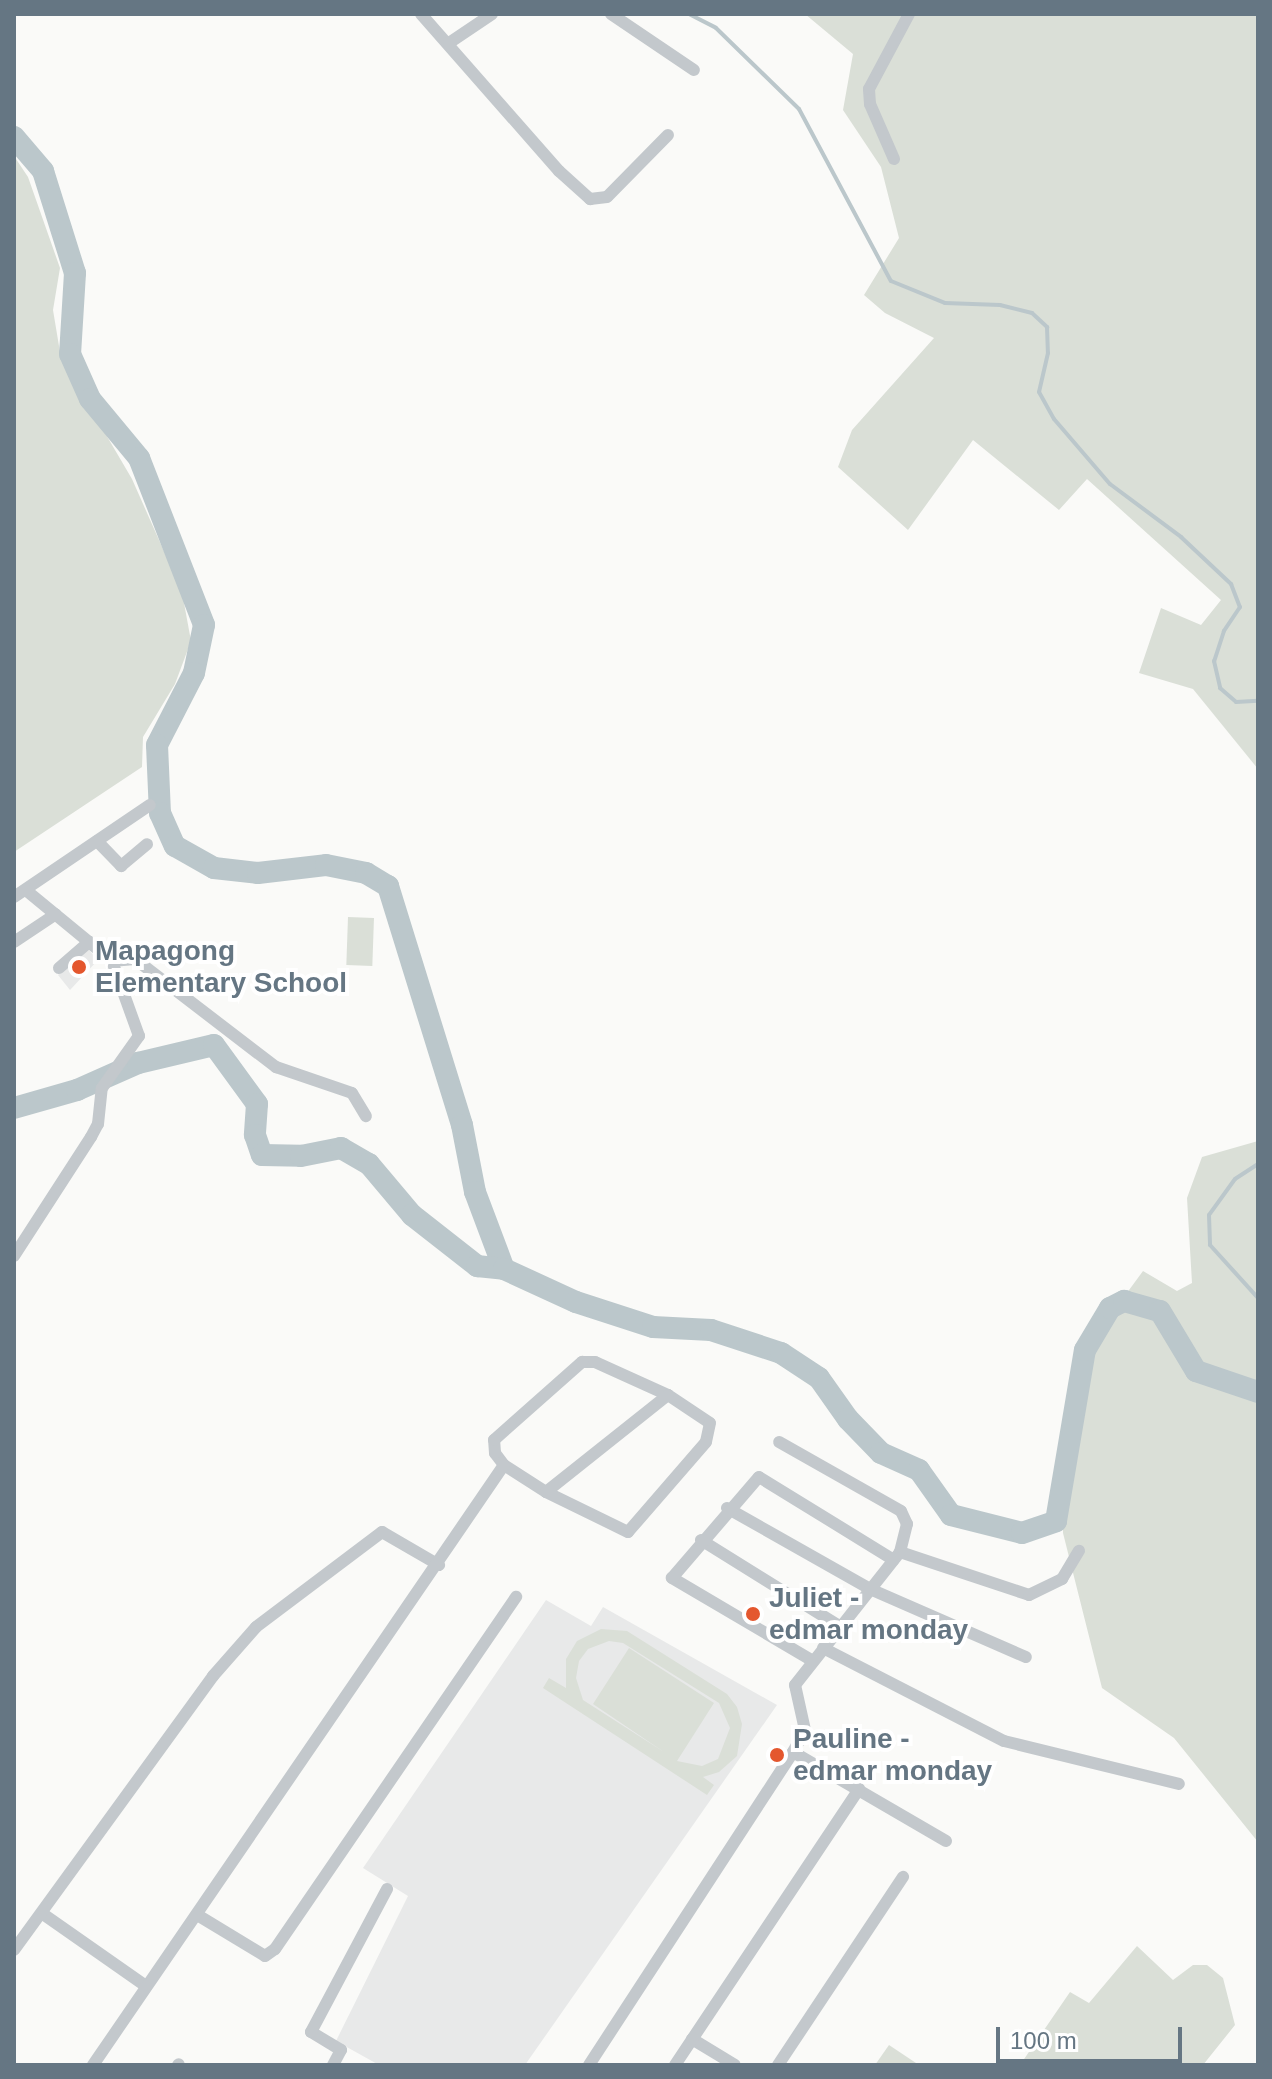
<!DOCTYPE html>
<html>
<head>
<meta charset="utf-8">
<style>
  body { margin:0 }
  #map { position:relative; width:1272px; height:2079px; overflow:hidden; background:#fafaf8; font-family:Helvetica,sans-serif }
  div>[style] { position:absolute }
  .built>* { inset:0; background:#e8e9e9 }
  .green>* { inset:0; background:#dadfd7; transform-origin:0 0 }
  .stream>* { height:4px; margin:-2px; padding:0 2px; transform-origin:2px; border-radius:2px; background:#bbc7cb }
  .river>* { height:22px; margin:-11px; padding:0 11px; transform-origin:11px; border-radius:11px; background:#bbc7cb }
  .minor>* { height:12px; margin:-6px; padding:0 6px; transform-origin:6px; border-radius:6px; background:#c3c8cc }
  .dots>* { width:22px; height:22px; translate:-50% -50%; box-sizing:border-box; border:4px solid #fff; border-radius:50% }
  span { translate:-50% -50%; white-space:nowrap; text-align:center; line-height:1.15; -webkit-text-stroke:8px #fff; paint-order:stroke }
  .poi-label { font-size:28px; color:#657683; font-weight:700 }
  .left { translate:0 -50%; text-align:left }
  .frame { position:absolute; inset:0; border:16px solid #657683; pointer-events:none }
  .scale { position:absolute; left:996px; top:2027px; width:186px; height:36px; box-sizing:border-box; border:4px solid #657683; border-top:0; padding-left:10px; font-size:24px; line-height:28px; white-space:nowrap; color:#657683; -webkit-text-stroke:6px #fff; paint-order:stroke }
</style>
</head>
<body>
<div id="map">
  <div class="built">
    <i style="clip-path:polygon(87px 948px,98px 960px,70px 990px,58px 975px)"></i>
    <i style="clip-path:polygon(546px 1600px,591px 1626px,603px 1607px,777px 1705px,525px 2065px,379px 2065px,336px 2041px,408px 1896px,363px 1868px)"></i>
  </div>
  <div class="green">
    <i style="clip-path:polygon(805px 14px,1258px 14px,1258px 769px,1193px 689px,1139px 673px,1161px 608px,1201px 625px,1221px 600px,1087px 479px,1059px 510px,973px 440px,908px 530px,838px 467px,852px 430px,934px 338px,885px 313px,864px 295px,899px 238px,881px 167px,843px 110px,853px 54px)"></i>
    <i style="clip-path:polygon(14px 156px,28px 177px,60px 268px,53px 310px,61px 358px,132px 479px,182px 592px,191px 641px,175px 684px,143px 737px,142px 767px,14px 852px)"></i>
    <i style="left:348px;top:917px;width:26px;height:48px;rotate:2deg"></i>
    <i style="clip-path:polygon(1258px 1141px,1258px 1842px,1174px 1738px,1102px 1688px,1063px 1533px,1062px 1485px,1085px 1350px,1143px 1271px,1177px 1291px,1192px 1283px,1187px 1198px,1202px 1157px)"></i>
    <i style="clip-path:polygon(evenodd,601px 1629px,627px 1631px,727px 1694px,737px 1707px,742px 1724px,737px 1756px,719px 1772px,703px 1777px,714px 1785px,707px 1795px,543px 1688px,549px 1678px,566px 1688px,566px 1659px,577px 1641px,601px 1629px,609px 1641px,623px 1643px,719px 1703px,730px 1728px,718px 1759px,702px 1766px,677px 1761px,714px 1703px,629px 1648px,593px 1704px,664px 1752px,583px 1700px,576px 1678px,579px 1661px,588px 1649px,609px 1641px)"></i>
    <i style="clip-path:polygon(1137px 1946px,1173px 1980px,1193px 1965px,1207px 1965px,1223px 1978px,1235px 2025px,1203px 2065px,1020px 2065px,1070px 1992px,1089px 2003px)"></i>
    <i style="clip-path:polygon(889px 2045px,919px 2065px,875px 2065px)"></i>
  </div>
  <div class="stream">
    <i style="left:689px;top:14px;width:30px;rotate:27deg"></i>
    <i style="left:716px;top:28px;width:116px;rotate:44.3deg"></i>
    <i style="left:799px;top:109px;width:195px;rotate:61.9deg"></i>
    <i style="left:891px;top:281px;width:58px;rotate:22.2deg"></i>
    <i style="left:945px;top:303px;width:55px;rotate:2.1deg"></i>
    <i style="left:1000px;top:305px;width:33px;rotate:14deg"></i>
    <i style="left:1032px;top:313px;width:21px;rotate:43deg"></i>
    <i style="left:1047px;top:327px;width:26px;rotate:88deg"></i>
    <i style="left:1048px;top:353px;width:40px;rotate:103deg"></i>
    <i style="left:1039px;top:392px;width:31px;rotate:61deg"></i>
    <i style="left:1054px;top:419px;width:86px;rotate:49.3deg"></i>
    <i style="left:1110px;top:484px;width:89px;rotate:36.7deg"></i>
    <i style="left:1181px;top:537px;width:69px;rotate:43.2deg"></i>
    <i style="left:1231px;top:584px;width:25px;rotate:69deg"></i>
    <i style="left:1240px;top:607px;width:29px;rotate:124deg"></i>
    <i style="left:1224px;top:631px;width:32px;rotate:108deg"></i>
    <i style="left:1214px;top:661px;width:28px;rotate:77deg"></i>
    <i style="left:1220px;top:688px;width:21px;rotate:41deg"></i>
    <i style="left:1236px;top:702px;width:22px;rotate:-3deg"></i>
    <i style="left:1258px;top:1164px;width:27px;rotate:147deg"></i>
    <i style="left:1235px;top:1179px;width:44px;rotate:125.8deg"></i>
    <i style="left:1209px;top:1215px;width:30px;rotate:88deg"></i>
    <i style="left:1210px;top:1245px;width:72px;rotate:47.8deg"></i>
  </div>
  <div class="river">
    <i style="left:14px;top:137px;width:45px;rotate:49.5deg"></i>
    <i style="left:43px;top:171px;width:107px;rotate:72.6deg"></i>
    <i style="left:75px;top:273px;width:81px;rotate:93.5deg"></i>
    <i style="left:70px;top:354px;width:49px;rotate:66deg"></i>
    <i style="left:90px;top:399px;width:77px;rotate:50.3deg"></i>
    <i style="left:139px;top:458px;width:179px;rotate:68.7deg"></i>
    <i style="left:204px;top:625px;width:49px;rotate:101.8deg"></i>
    <i style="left:194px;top:673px;width:81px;rotate:117.2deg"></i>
    <i style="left:157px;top:745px;width:68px;rotate:87.5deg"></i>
    <i style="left:160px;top:813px;width:36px;rotate:66deg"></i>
    <i style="left:175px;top:846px;width:45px;rotate:29.4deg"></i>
    <i style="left:214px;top:868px;width:44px;rotate:6.5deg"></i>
    <i style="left:258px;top:873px;width:68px;rotate:-6.7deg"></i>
    <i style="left:326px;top:865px;width:41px;rotate:11.3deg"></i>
    <i style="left:366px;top:873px;width:26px;rotate:31deg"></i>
    <i style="left:388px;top:886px;width:250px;rotate:72.8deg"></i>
    <i style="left:462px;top:1125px;width:68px;rotate:79deg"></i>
    <i style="left:475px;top:1192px;width:82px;rotate:69.4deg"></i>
    <i style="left:14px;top:1108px;width:66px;rotate:-15.9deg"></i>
    <i style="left:77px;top:1090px;width:67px;rotate:-23.9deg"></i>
    <i style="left:138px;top:1063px;width:78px;rotate:-13.3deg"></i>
    <i style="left:214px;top:1045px;width:73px;rotate:53.9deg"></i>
    <i style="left:257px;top:1104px;width:31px;rotate:94deg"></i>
    <i style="left:255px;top:1135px;width:21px;rotate:71deg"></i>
    <i style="left:262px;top:1155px;width:39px;rotate:1deg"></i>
    <i style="left:301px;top:1156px;width:41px;rotate:-11.3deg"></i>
    <i style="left:341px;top:1148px;width:32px;rotate:30deg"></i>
    <i style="left:369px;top:1164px;width:67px;rotate:49.9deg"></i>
    <i style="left:412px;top:1215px;width:83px;rotate:38.1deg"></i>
    <i style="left:477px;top:1266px;width:27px;rotate:6deg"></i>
    <i style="left:504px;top:1269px;width:79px;rotate:24.6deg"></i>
    <i style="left:576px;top:1302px;width:81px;rotate:18deg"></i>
    <i style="left:653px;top:1327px;width:58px;rotate:3deg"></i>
    <i style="left:711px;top:1330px;width:74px;rotate:18.2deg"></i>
    <i style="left:781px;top:1353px;width:45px;rotate:33.3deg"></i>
    <i style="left:819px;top:1378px;width:50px;rotate:54.7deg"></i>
    <i style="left:848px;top:1419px;width:47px;rotate:45.9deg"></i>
    <i style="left:881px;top:1453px;width:42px;rotate:24.1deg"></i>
    <i style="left:919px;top:1470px;width:55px;rotate:54.6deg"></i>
    <i style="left:951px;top:1515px;width:73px;rotate:14.2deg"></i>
    <i style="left:1022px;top:1533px;width:36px;rotate:-19deg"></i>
    <i style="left:1056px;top:1521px;width:173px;rotate:-80.4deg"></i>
    <i style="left:1085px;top:1350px;width:49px;rotate:-59.2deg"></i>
    <i style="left:1110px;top:1308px;width:16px;rotate:-27deg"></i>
    <i style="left:1124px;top:1301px;width:37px;rotate:16deg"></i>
    <i style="left:1160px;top:1311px;width:70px;rotate:59deg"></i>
    <i style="left:1196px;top:1371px;width:65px;rotate:18.7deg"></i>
  </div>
  <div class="minor">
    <i style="left:421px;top:14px;width:209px;rotate:48.7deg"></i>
    <i style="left:559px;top:171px;width:42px;rotate:42.1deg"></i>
    <i style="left:590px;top:199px;width:17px;rotate:-7deg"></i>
    <i style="left:607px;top:197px;width:87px;rotate:-45.5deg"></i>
    <i style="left:611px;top:14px;width:100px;rotate:34deg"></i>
    <i style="left:449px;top:43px;width:52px;rotate:-34deg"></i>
    <i style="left:894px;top:159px;width:60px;rotate:-113.6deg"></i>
    <i style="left:870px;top:104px;width:15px;rotate:-94deg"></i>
    <i style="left:869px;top:89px;width:85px;rotate:-61.9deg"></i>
    <i style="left:97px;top:841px;width:35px;rotate:46deg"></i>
    <i style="left:121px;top:866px;width:34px;rotate:-40deg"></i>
    <i style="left:14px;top:897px;width:164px;rotate:-34.1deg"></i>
    <i style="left:14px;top:942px;width:50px;rotate:-33.7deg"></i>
    <i style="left:112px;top:961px;width:23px;rotate:-5deg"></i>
    <i style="left:135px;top:959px;width:178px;rotate:37.5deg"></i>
    <i style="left:276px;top:1067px;width:80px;rotate:18.9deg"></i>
    <i style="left:352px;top:1093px;width:27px;rotate:59deg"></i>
    <i style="left:59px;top:968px;width:40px;rotate:-41deg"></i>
    <i style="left:14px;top:1256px;width:142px;rotate:-57.1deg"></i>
    <i style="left:91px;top:1137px;width:15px;rotate:-62deg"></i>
    <i style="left:98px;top:1124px;width:36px;rotate:-84deg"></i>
    <i style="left:102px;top:1088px;width:64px;rotate:-54.6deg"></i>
    <i style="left:139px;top:1036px;width:80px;rotate:-109.8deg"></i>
    <i style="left:112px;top:961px;width:112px;rotate:-140.5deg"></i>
    <i style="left:582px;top:1362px;width:13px"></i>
    <i style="left:595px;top:1362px;width:80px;rotate:24.3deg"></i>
    <i style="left:668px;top:1395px;width:50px;rotate:33.7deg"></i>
    <i style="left:710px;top:1423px;width:19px;rotate:102deg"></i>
    <i style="left:706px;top:1442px;width:119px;rotate:130.9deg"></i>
    <i style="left:628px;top:1532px;width:91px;rotate:-154deg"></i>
    <i style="left:546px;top:1492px;width:50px;rotate:-147.3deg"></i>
    <i style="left:504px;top:1465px;width:15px;rotate:-127deg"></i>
    <i style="left:495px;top:1453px;width:13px;rotate:-94deg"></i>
    <i style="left:494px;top:1440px;width:118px;rotate:-41.6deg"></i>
    <i style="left:546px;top:1492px;width:156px;rotate:-38.5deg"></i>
    <i style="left:727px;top:1508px;width:164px;rotate:29.5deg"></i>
    <i style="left:870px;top:1589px;width:170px;rotate:23.6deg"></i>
    <i style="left:701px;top:1540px;width:165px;rotate:31.9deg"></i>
    <i style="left:900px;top:1552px;width:136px;rotate:18.4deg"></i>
    <i style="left:1029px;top:1595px;width:37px;rotate:-26deg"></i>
    <i style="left:1062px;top:1579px;width:33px;rotate:-59deg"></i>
    <i style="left:823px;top:1648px;width:203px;rotate:27.2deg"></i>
    <i style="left:1004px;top:1741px;width:180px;rotate:13.8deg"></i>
    <i style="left:813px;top:1661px;width:164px;rotate:-149.5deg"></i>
    <i style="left:672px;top:1578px;width:133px;rotate:-49.3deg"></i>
    <i style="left:759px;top:1477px;width:158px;rotate:31.6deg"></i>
    <i style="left:793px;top:1752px;width:177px;rotate:30.2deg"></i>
    <i style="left:43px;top:1914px;width:126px;rotate:35deg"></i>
    <i style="left:199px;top:1916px;width:77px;rotate:31.2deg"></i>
    <i style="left:265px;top:1956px;width:12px;rotate:-35deg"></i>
    <i style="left:275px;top:1949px;width:427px;rotate:-55.6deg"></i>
    <i style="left:14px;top:1950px;width:339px;rotate:-54deg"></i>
    <i style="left:213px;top:1676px;width:65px;rotate:-48.7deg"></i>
    <i style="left:256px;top:1627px;width:158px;rotate:-37deg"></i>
    <i style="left:382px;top:1532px;width:66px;rotate:30.1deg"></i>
    <i style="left:692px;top:2039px;width:50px;rotate:31.2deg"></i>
    <i style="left:93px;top:2065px;width:727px;rotate:-55.59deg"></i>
    <i style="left:178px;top:2065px;width:1px;rotate:-45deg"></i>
    <i style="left:333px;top:2065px;width:17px;rotate:-62deg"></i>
    <i style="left:341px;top:2050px;width:35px;rotate:-149deg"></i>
    <i style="left:311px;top:2032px;width:162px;rotate:-62deg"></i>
    <i style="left:589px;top:2065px;width:374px;rotate:-56.9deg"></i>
    <i style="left:793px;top:1752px;width:25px;rotate:-61deg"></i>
    <i style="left:805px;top:1730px;width:46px;rotate:-102.5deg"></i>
    <i style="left:795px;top:1685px;width:169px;rotate:-51.7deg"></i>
    <i style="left:900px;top:1552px;width:29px;rotate:-76deg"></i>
    <i style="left:907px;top:1524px;width:14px;rotate:-115deg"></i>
    <i style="left:901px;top:1511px;width:140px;rotate:-150.5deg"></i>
    <i style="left:675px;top:2065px;width:332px;rotate:-56.3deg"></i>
    <i style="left:778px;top:2065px;width:226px;rotate:-56.4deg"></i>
  </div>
  <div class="dots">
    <i style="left:79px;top:967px;background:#e4572e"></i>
    <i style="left:753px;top:1614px;background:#e4572e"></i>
    <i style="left:777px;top:1755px;background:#e4572e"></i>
  </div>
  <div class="poi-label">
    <span class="left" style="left:95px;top:967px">Mapagong<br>Elementary School</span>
    <span class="left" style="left:769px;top:1614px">Juliet -<br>edmar monday</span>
    <span class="left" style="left:793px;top:1755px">Pauline -<br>edmar monday</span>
  </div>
  <div class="frame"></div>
  <div class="scale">100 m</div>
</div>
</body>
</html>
